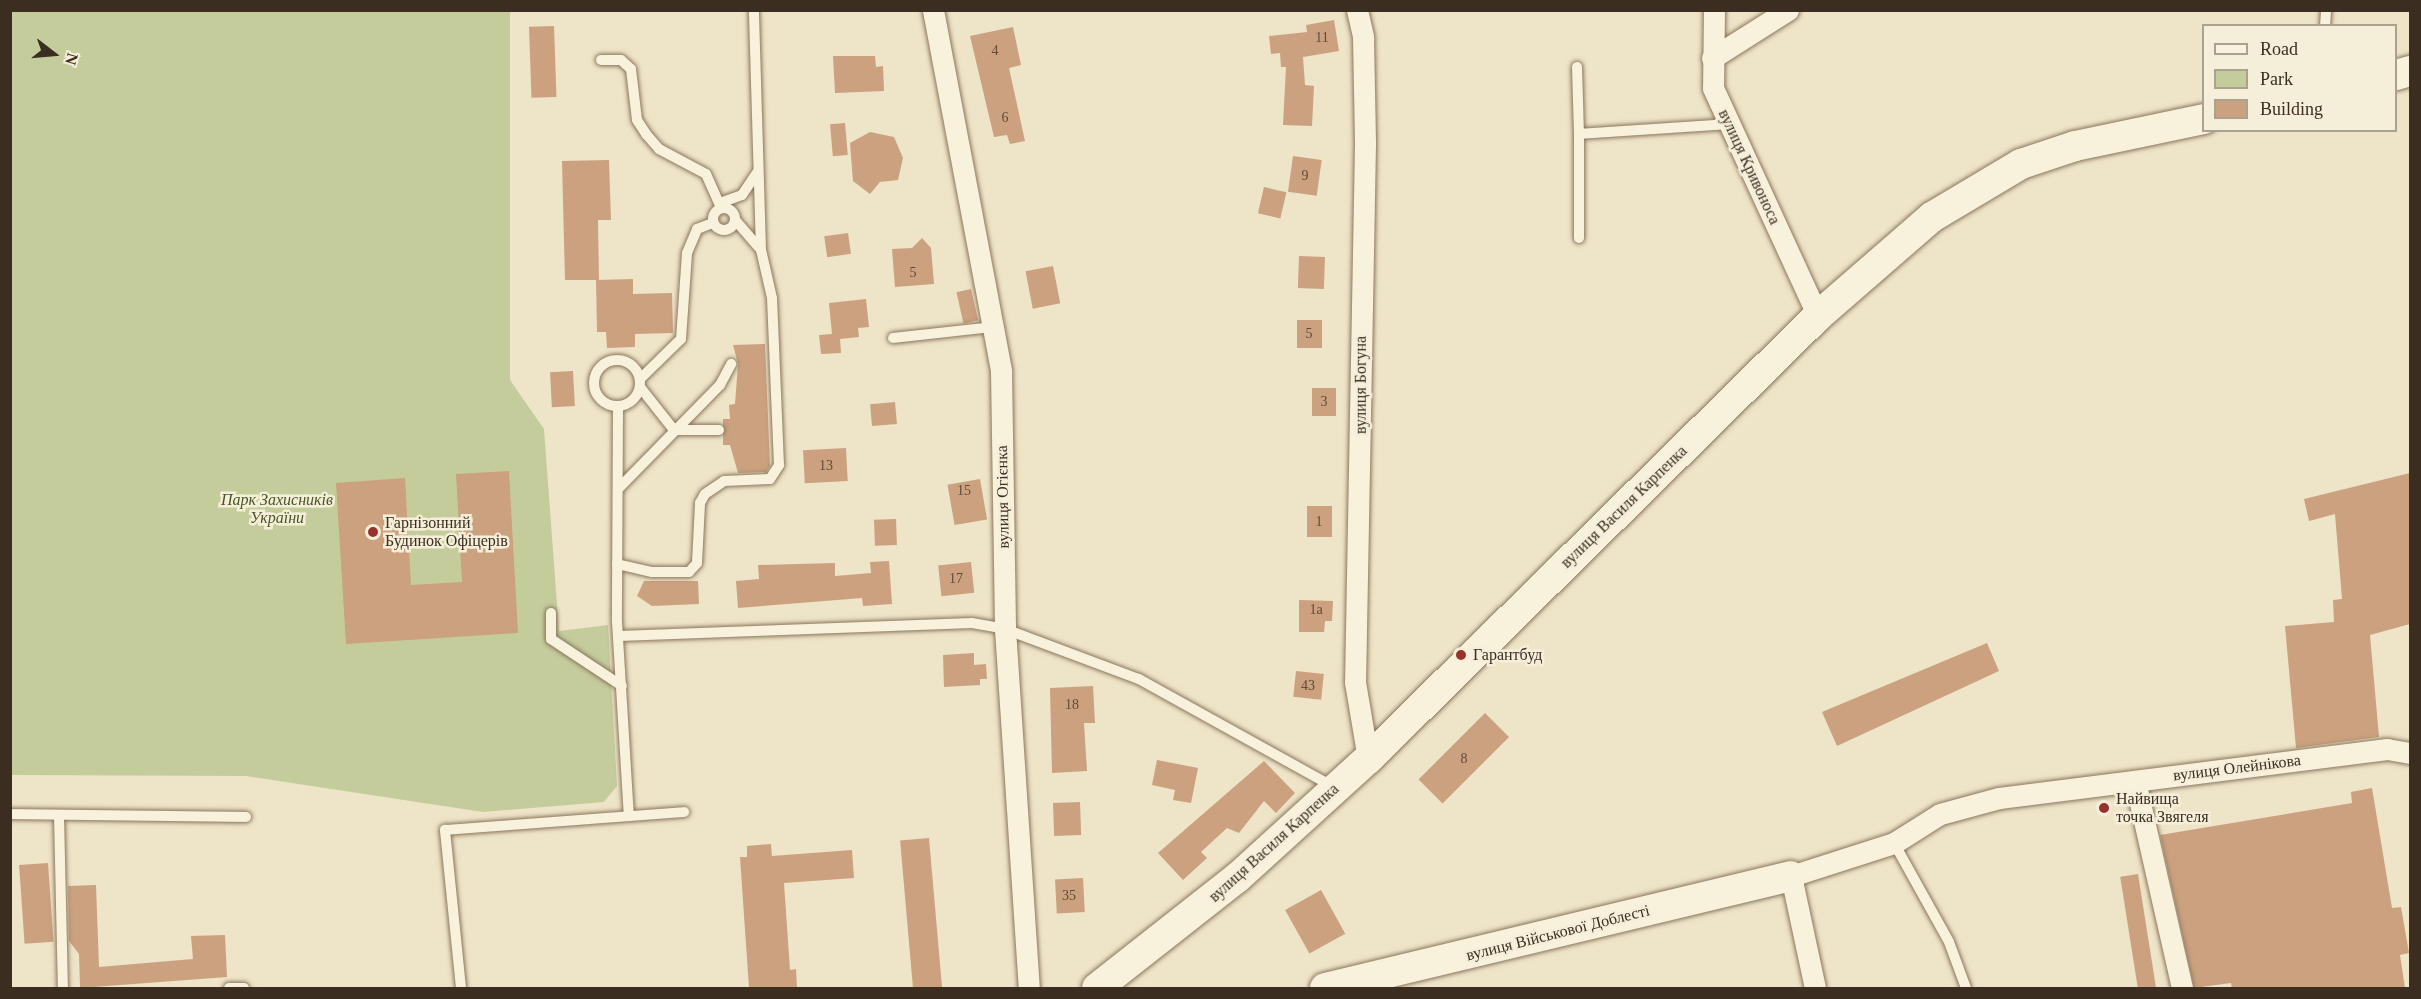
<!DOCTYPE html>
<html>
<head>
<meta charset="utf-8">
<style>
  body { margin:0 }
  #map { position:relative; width:2421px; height:999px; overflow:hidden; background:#eee4c8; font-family:Georgia,serif }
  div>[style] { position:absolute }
  .green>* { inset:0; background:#c5cc9c }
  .building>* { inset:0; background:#cba17f; transform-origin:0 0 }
  .roads { filter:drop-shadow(0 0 2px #8a775d) drop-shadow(0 0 2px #8a775d) }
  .lane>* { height:10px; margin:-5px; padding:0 5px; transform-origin:5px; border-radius:5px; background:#f8f1dc }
  .lane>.ring { margin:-5px; padding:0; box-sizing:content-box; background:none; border:10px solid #f8f1dc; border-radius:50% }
  .street>* { height:21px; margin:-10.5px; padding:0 10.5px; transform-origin:10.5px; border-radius:10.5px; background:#f8f1dc }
  .secondary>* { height:30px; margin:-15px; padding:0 15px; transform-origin:15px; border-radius:15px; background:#f8f1dc }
  .dots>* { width:16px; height:16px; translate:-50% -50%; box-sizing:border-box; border:3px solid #f5eed8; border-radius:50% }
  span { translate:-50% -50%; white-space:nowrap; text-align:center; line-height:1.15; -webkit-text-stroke:5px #f5eed8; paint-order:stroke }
  .number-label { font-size:14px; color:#5f4b38 }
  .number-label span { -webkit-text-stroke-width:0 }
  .street-label { font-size:16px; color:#3b2e21 }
  .park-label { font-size:16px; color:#495628; font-style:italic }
  .poi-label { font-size:16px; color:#3b2e21 }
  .left { translate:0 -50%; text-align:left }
  .frame { position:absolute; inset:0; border:12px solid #3b2e21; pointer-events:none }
  .legend { position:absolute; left:2202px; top:24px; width:195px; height:108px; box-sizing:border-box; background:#f5eed8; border:2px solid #aba18f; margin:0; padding:8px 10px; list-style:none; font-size:18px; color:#3b2e21 }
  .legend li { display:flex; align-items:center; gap:12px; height:30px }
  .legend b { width:30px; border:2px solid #aba18f }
  .north { position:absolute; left:24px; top:24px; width:60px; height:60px; -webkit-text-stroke:4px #f5eed8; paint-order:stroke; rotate:106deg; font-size:16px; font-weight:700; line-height:24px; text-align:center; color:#3b2e21 }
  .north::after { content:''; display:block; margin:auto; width:21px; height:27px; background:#3b2e21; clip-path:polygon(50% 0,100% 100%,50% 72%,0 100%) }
</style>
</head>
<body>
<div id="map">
  <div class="green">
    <i style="clip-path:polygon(11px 11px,510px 11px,510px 380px,544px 429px,559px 631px,608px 625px,617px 786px,604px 802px,483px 812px,246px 776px,11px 775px)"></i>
  </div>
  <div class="building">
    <i style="clip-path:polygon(1334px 20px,1339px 51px,1303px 57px,1305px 85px,1314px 86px,1312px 126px,1283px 125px,1286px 67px,1281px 67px,1280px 53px,1271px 54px,1269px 36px,1307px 32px,1306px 25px)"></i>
    <i style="left:554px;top:26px;width:71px;height:25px;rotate:88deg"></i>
    <i style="clip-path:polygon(1013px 27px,1021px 65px,1009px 68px,1025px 141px,1010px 144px,1007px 135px,994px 137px,970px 36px)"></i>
    <i style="clip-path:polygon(833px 56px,875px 56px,876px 67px,883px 66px,884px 91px,835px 93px)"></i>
    <i style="left:845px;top:123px;width:32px;height:15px;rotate:85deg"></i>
    <i style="clip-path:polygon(870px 132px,894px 137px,903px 158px,898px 180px,880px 182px,870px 194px,853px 181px,850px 143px)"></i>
    <i style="left:1293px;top:156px;width:29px;height:36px;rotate:8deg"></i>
    <i style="clip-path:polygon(609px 160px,611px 220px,598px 220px,599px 280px,565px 280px,562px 161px)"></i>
    <i style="left:1264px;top:187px;width:23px;height:27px;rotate:13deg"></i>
    <i style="left:848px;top:233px;width:21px;height:24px;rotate:82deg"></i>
    <i style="clip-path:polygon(922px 238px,931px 248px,934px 284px,895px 287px,892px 249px,912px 248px)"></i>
    <i style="left:1299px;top:256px;width:26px;height:32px;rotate:2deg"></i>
    <i style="left:1053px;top:266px;width:38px;height:28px;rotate:79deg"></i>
    <i style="clip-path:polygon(633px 279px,633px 294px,672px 293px,673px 333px,635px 334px,635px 347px,607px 348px,606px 332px,597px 332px,596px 280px)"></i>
    <i style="left:971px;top:289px;width:32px;height:15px;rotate:77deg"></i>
    <i style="clip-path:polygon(866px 299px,869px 327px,858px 328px,859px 337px,840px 339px,841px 353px,821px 354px,819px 335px,832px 334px,829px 303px)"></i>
    <i style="left:1297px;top:320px;width:25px;height:28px"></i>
    <i style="clip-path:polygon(765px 344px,770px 466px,766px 472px,738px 473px,730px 445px,723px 445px,723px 419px,730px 419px,729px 405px,735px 404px,738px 364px,733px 345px)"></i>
    <i style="left:573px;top:371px;width:35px;height:23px;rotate:87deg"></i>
    <i style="left:1312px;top:388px;width:24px;height:28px"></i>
    <i style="left:895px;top:402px;width:22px;height:25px;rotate:85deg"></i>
    <i style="left:846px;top:448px;width:33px;height:43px;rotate:87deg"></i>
    <i style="clip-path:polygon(509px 471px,518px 633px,346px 644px,336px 483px,405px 478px,411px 585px,462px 582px,456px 474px)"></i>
    <i style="clip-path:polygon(2410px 473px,2410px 624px,2370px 635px,2379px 737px,2296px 748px,2285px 626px,2334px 622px,2333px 600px,2342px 599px,2335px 514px,2309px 521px,2304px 499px)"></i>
    <i style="left:980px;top:479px;width:41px;height:33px;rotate:80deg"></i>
    <i style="left:1307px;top:506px;width:25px;height:31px"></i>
    <i style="left:896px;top:519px;width:26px;height:22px;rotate:88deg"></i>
    <i style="clip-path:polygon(889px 561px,892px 604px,863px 606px,862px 598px,738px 608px,736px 581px,759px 579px,758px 565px,835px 563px,835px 576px,871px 573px,870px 562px)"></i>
    <i style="left:971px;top:562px;width:31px;height:33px;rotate:84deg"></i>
    <i style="clip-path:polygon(644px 581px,698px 581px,699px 604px,652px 606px,637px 596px)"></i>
    <i style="clip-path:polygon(1299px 600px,1333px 601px,1332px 621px,1325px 621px,1324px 632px,1299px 632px)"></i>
    <i style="clip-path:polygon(1987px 643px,1999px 671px,1837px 746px,1822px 712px)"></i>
    <i style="clip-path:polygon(974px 653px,974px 665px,986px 664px,987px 679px,980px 679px,980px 685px,944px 687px,943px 655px)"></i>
    <i style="left:1296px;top:671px;width:28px;height:26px;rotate:6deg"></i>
    <i style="clip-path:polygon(1093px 686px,1095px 723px,1084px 723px,1087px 771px,1052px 773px,1050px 688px)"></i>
    <i style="left:1485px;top:713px;width:34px;height:94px;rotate:45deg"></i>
    <i style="clip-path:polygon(1157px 760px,1198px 768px,1191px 803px,1173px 800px,1175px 790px,1152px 785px)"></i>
    <i style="clip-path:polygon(1264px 761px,1295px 793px,1276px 813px,1264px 801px,1239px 833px,1227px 828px,1201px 852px,1207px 858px,1183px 880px,1158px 853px)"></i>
    <i style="clip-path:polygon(2372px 788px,2392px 908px,2401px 907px,2409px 953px,2400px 955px,2405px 988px,2232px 988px,2231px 983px,2194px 988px,2160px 835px,2352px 803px,2351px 792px)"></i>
    <i style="left:1080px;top:802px;width:33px;height:27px;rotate:88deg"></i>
    <i style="left:929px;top:838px;width:150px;height:29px;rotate:85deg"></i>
    <i style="clip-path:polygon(771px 844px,772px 856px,852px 850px,854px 878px,784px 883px,790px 970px,796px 969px,797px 988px,749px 988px,740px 857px,747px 857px,747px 846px)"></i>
    <i style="left:48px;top:863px;width:79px;height:29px;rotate:86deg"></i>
    <i style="left:2138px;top:874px;width:116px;height:18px;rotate:81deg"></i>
    <i style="left:1083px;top:878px;width:34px;height:28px;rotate:87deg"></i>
    <i style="clip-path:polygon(96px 885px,99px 967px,193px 959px,191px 936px,225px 935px,227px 977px,80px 988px,79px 954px,69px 941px,68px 886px)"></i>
    <i style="left:1321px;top:890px;width:50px;height:41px;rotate:61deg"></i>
  </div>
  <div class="roads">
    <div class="lane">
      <i style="left:2325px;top:26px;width:16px;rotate:-86deg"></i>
      <i style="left:601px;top:60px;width:20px"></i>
      <i style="left:621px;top:60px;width:13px;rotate:42deg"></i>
      <i style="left:631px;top:69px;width:51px;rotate:83.3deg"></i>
      <i style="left:637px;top:120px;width:17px;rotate:57deg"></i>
      <i style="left:646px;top:134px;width:20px;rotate:49deg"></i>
      <i style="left:659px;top:149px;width:53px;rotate:28deg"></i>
      <i style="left:706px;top:174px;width:37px;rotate:66deg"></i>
      <i style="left:1577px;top:67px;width:67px;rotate:88.3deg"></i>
      <i style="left:720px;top:203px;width:23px;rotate:-20deg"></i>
      <i style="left:742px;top:195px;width:27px;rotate:-56deg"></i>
      <i class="ring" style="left:713px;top:208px;width:12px;height:12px"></i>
      <i style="left:736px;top:221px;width:35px;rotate:49deg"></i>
      <i style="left:1579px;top:238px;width:104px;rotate:-90deg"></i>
      <i style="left:1579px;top:134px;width:150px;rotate:-3.8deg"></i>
      <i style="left:893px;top:338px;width:101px;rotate:-6.3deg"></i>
      <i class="ring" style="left:594px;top:360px;width:36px;height:36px"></i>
      <i style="left:640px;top:379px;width:57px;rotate:-44.3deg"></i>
      <i style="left:681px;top:339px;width:86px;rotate:-86deg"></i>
      <i style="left:687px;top:253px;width:26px;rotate:-67deg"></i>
      <i style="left:697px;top:229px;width:17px;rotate:-21deg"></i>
      <i style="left:640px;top:387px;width:55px;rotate:51.7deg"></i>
      <i style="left:674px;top:430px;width:45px"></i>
      <i style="left:618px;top:407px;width:215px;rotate:90.3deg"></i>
      <i style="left:617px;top:622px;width:194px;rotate:86.5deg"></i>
      <i style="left:618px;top:489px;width:146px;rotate:-45.6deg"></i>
      <i style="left:720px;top:385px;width:24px;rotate:-62deg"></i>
      <i style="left:617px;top:564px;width:36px;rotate:13deg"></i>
      <i style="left:652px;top:572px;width:37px"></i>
      <i style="left:689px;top:572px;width:12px;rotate:-48deg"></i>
      <i style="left:697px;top:563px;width:60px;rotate:-87.1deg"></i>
      <i style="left:700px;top:503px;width:10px;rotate:-61deg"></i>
      <i style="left:705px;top:494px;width:23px;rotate:-34deg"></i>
      <i style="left:724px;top:481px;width:46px;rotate:-2.5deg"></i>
      <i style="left:770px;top:479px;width:17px;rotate:-57deg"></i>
      <i style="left:779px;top:465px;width:167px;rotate:-92.4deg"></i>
      <i style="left:772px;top:298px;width:49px;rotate:-102.9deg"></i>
      <i style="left:761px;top:250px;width:240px;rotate:-91.7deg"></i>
      <i style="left:551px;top:613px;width:26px;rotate:90deg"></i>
      <i style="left:551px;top:639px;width:85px;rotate:33.5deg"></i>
      <i style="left:619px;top:636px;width:353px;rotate:-2.1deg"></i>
      <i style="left:972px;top:623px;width:34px;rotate:10deg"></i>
      <i style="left:1005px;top:629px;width:143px;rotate:20.5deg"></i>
      <i style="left:1139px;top:679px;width:223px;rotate:29deg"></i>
      <i style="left:10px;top:814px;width:236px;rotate:0.7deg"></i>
      <i style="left:59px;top:816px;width:172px;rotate:88.7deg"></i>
      <i style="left:1894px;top:843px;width:113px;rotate:60.9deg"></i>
      <i style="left:1949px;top:942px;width:49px;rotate:69.7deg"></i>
      <i style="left:229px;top:988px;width:15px"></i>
      <i style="left:461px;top:988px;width:159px;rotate:-95.8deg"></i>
      <i style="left:445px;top:830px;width:240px;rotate:-4.3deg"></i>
    </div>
    <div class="street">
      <i style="left:933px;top:10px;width:367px;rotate:79.3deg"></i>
      <i style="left:1001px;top:371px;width:258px;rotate:89.1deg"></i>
      <i style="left:1005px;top:629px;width:360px;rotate:86.2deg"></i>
      <i style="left:1357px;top:10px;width:28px;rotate:77deg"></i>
      <i style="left:1363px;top:37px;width:107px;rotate:88.9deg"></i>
      <i style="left:1365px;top:144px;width:538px;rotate:91.06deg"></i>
      <i style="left:1355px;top:682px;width:78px;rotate:80.4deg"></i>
      <i style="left:1714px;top:10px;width:78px;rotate:90.7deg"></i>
      <i style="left:1713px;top:88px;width:251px;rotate:65.3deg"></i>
      <i style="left:1712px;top:58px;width:90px;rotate:-32.3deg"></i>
      <i style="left:2135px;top:781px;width:212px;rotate:77.2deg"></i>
      <i style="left:1815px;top:988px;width:115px;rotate:-102.1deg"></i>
      <i style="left:1791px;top:876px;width:108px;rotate:-17.8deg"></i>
      <i style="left:1894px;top:843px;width:54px;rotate:-32.2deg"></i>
      <i style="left:1940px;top:814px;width:61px;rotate:-15.2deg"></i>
      <i style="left:1999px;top:798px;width:391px;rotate:-7.2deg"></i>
      <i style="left:2387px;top:749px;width:23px;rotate:10deg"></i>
    </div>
    <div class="secondary">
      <i style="left:2396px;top:75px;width:15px;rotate:-16deg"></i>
      <i style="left:1097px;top:988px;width:178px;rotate:-38.2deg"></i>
      <i style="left:1237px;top:878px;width:177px;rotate:-42.3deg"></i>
      <i style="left:1368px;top:759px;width:631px;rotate:-44.55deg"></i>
      <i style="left:1818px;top:316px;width:151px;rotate:-41deg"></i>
      <i style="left:1932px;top:217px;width:104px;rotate:-30.8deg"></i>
      <i style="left:2021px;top:164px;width:57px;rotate:-18.4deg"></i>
      <i style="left:2075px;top:146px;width:132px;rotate:-11.8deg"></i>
      <i style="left:1325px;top:988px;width:479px;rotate:-13.5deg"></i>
    </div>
  </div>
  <div class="dots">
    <i style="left:373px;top:532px;background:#97322f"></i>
    <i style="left:1461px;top:655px;background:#97322f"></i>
    <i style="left:2104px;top:808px;background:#97322f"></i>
  </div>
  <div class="number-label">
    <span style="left:1322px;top:38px">11</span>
    <span style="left:995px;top:51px">4</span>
    <span style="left:1005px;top:118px">6</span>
    <span style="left:1305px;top:176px">9</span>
    <span style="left:913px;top:273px">5</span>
    <span style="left:1309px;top:334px">5</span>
    <span style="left:1324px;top:402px">3</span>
    <span style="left:826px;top:466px">13</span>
    <span style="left:964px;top:491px">15</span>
    <span style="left:1319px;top:522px">1</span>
    <span style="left:956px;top:579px">17</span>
    <span style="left:1316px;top:610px">1а</span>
    <span style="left:1308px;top:686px">43</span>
    <span style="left:1072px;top:705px">18</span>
    <span style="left:1464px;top:759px">8</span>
    <span style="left:1069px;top:896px">35</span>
  </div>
  <div class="street-label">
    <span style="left:1749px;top:167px;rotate:65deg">вулиця Кривоноса</span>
    <span style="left:1361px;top:385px;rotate:-90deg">вулиця Богуна</span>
    <span style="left:1003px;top:497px;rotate:-91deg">вулиця Огієнка</span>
    <span style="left:1624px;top:507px;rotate:-44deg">вулиця Василя Карпенка</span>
    <span style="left:2237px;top:768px;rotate:-7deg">вулиця Олейнікова</span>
    <span style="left:1274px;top:843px;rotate:-42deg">вулиця Василя Карпенка</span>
    <span style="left:1558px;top:933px;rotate:-14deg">вулиця Військової Доблесті</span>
  </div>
  <div class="park-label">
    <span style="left:277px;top:509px">Парк Захисників<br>України</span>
  </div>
  <div class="poi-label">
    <span class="left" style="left:385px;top:532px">Гарнізонний<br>Будинок Офіцерів</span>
    <span class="left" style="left:1473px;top:655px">Гарантбуд</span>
    <span class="left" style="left:2116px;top:808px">Найвища<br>точка Звягеля</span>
  </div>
  <div class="frame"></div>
  <ul class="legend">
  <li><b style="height:8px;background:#f8f1dc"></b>Road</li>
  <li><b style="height:16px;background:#c5cc9c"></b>Park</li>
  <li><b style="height:16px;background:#cba17f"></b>Building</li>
  </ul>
  <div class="north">N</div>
</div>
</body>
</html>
